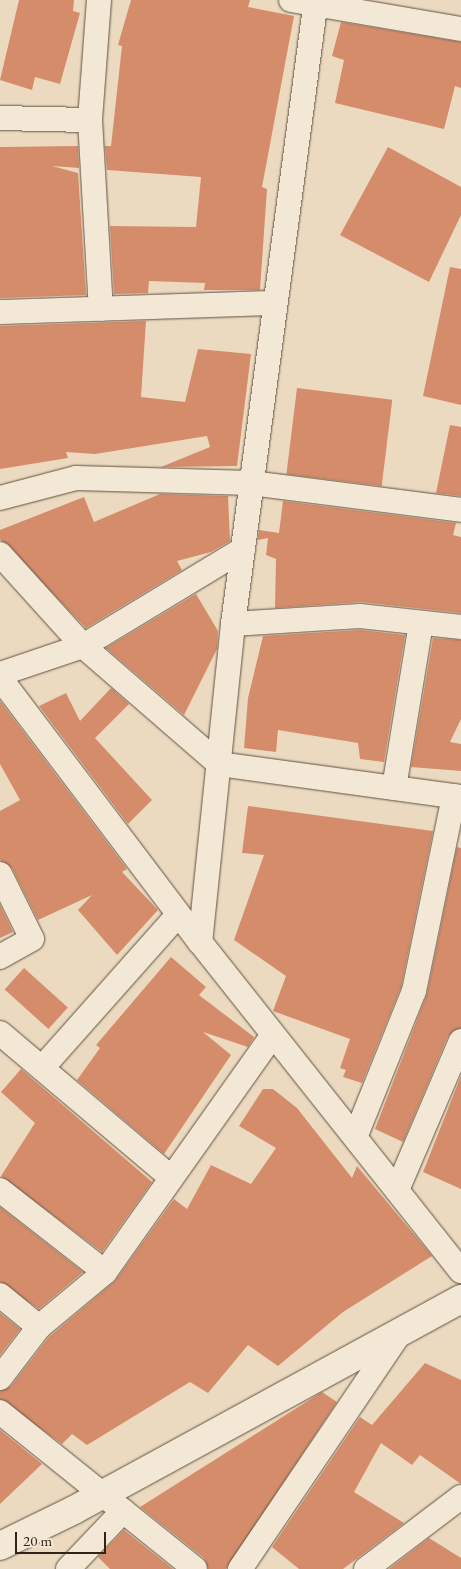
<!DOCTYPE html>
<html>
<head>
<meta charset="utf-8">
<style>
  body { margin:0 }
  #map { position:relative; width:461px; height:1569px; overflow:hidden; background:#ecdac0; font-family:"EB Garamond",serif }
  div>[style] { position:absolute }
  .building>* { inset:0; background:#d58c6b; transform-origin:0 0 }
  .roads { filter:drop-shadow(0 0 1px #605141) drop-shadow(0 0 1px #605141) }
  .minor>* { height:24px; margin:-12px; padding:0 12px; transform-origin:12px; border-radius:12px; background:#f3e7d6 }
  .secondary>* { height:28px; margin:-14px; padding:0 14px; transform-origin:14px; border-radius:14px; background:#f3e7d6 }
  span { translate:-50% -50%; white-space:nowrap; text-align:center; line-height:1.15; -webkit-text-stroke:4px #f3e7d6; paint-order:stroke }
  .scale { position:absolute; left:15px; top:1532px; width:91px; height:22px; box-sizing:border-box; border:2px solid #312317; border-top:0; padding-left:6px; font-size:15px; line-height:18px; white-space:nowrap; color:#312317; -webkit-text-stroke:4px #f3e7d6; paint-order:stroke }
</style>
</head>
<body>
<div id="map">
  <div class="building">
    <i style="clip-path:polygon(19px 0,74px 0,73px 11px,80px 13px,60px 84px,35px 77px,32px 90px,0 80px)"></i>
    <i style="clip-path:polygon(131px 0,250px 0,248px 7px,294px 16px,262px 187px,267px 189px,260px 290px,204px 290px,205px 283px,149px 281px,148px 293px,114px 294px,110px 226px,196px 227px,201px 177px,107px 170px,105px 146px,111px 146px,122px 46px,118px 45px)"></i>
    <i style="clip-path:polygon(341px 22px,461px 42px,461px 88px,455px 86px,444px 129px,335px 103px,344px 60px,332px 56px)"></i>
    <i style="clip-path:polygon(78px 146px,79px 168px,52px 166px,78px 173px,86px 295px,0 298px,0 147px)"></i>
    <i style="clip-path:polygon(388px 147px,461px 187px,461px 215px,429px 282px,340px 235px)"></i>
    <i style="clip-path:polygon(450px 267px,461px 269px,461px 405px,423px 396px)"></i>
    <i style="clip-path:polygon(146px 321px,141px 397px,185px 402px,198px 349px,251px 354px,237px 466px,161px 467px,210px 447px,207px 436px,95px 454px,66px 452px,68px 458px,0 469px,0 326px)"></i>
    <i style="left:297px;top:388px;width:96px;height:87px;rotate:7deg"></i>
    <i style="clip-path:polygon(450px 425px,461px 427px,461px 496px,436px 493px)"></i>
    <i style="clip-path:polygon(160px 494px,228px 496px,230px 541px,211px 552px,177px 561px,182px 570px,86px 628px,0 539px,0 530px,84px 497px,94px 522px)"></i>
    <i style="clip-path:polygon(283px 501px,456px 523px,453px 535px,461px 537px,461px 613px,361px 602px,275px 608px,276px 559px,266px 555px,268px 538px,258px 540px,259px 530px,279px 533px)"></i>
    <i style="clip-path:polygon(196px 594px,218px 631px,217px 649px,184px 715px,106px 648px)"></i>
    <i style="clip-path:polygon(360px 630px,405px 635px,384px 762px,360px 759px,358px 743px,278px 730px,276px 752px,244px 748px,248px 698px,263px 636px)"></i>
    <i style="clip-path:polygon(433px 638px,461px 640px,461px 719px,450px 742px,461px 744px,461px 771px,411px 767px)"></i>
    <i style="clip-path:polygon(111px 688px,129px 704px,95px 738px,152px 800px,128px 824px,39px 706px,66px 693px,80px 721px)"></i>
    <i style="clip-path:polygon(0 701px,127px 869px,122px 872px,158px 910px,117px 955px,78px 910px,92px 895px,38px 920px,12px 868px,0 860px,0 811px,20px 800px,0 764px)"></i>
    <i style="clip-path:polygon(248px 806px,433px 831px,401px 987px,362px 1083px,343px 1077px,346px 1070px,340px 1068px,350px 1039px,273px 1011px,286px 976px,234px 940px,264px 855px,242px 853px)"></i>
    <i style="clip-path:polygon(457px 847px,461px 848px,461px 1028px,448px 1036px,403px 1142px,375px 1129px,427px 994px)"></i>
    <i style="clip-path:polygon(0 905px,13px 932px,0 938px)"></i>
    <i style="clip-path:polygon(171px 957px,206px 987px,199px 995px,254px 1037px,248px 1047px,203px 1032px,231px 1055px,164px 1154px,77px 1080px,100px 1048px,96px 1045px)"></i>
    <i style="left:24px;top:968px;width:59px;height:29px;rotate:42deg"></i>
    <i style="clip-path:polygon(21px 1069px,152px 1182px,102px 1252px,1px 1176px,35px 1123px,1px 1092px)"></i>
    <i style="clip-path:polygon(461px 1076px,461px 1189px,423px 1172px)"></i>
    <i style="clip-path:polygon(263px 1089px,273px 1089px,297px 1108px,352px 1178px,357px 1166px,432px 1256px,343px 1312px,278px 1366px,248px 1345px,208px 1393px,190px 1382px,87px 1445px,72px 1434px,62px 1444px,0 1399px,0 1391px,11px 1386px,49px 1337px,115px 1281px,174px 1199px,187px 1209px,211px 1165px,251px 1184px,276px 1148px,239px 1126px)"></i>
    <i style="clip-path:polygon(0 1207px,83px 1272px,39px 1309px,0 1282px)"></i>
    <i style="clip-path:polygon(0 1313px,20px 1329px,0 1355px)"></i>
    <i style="clip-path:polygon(425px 1363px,461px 1380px,461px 1484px,420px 1455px,412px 1465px,381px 1443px,354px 1492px,404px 1523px,343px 1569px,299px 1569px,272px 1547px,360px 1417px,372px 1425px)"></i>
    <i style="clip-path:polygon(322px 1392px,337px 1402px,226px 1569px,208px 1569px,204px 1558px,140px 1507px)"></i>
    <i style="clip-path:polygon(0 1430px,42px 1464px,0 1504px)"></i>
    <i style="clip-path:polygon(124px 1530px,173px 1569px,110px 1569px,98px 1557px)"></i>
    <i style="clip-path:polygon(429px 1538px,461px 1558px,461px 1569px,389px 1569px)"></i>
  </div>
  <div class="roads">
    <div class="minor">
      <i style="left:99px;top:0;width:120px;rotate:94.3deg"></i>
      <i style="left:90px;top:120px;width:189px;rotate:86.7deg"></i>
      <i style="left:291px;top:0;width:172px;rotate:9.7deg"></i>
      <i style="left:316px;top:0;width:629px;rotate:97.58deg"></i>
      <i style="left:233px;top:624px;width:320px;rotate:95.9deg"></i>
      <i style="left:200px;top:942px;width:420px;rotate:51.6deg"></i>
      <i style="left:0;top:118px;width:90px;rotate:1.3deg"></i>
      <i style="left:0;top:312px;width:274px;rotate:-1.9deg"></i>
      <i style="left:0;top:498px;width:79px;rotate:-14.7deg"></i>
      <i style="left:76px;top:478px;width:175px;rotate:1.6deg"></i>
      <i style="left:251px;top:483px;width:212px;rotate:7.3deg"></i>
      <i style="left:0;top:554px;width:124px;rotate:47.9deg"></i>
      <i style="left:83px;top:646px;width:180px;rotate:40.9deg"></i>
      <i style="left:219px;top:764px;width:244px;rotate:7.8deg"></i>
      <i style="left:233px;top:624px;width:127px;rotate:-3.6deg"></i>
      <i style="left:360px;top:616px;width:102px;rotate:6.2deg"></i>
      <i style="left:0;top:674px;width:88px;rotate:-18.6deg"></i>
      <i style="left:83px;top:646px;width:187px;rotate:-31.2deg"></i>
      <i style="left:0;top:678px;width:331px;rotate:52.9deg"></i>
      <i style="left:394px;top:788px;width:167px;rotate:-80.7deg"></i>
      <i style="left:0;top:874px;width:72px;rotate:63.8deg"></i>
      <i style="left:32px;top:939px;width:37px;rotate:151deg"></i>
      <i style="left:0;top:1033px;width:221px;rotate:40.2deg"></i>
      <i style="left:42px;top:1068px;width:205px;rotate:-48.4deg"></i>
      <i style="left:356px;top:1135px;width:155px;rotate:-68.1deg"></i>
      <i style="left:414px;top:991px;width:199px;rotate:-78.4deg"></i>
      <i style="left:0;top:1190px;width:133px;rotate:38deg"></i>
      <i style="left:397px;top:1190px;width:162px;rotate:-66.8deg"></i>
      <i style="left:0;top:1295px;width:50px;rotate:39.4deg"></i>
      <i style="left:0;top:1378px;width:64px;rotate:-52.6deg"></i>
      <i style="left:39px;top:1327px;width:86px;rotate:-39.8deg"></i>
      <i style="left:105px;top:1272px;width:289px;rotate:-54.7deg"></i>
      <i style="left:0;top:1412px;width:250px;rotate:38.8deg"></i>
      <i style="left:68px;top:1569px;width:80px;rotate:-46.5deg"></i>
      <i style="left:240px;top:1569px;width:289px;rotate:-55.9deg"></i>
      <i style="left:366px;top:1569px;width:119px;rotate:-37.2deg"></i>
    </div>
    <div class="secondary">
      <i style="left:0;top:1546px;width:82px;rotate:-25.9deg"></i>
      <i style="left:74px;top:1510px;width:441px;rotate:-28.6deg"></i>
    </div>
  </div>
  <div class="scale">20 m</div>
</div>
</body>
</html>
